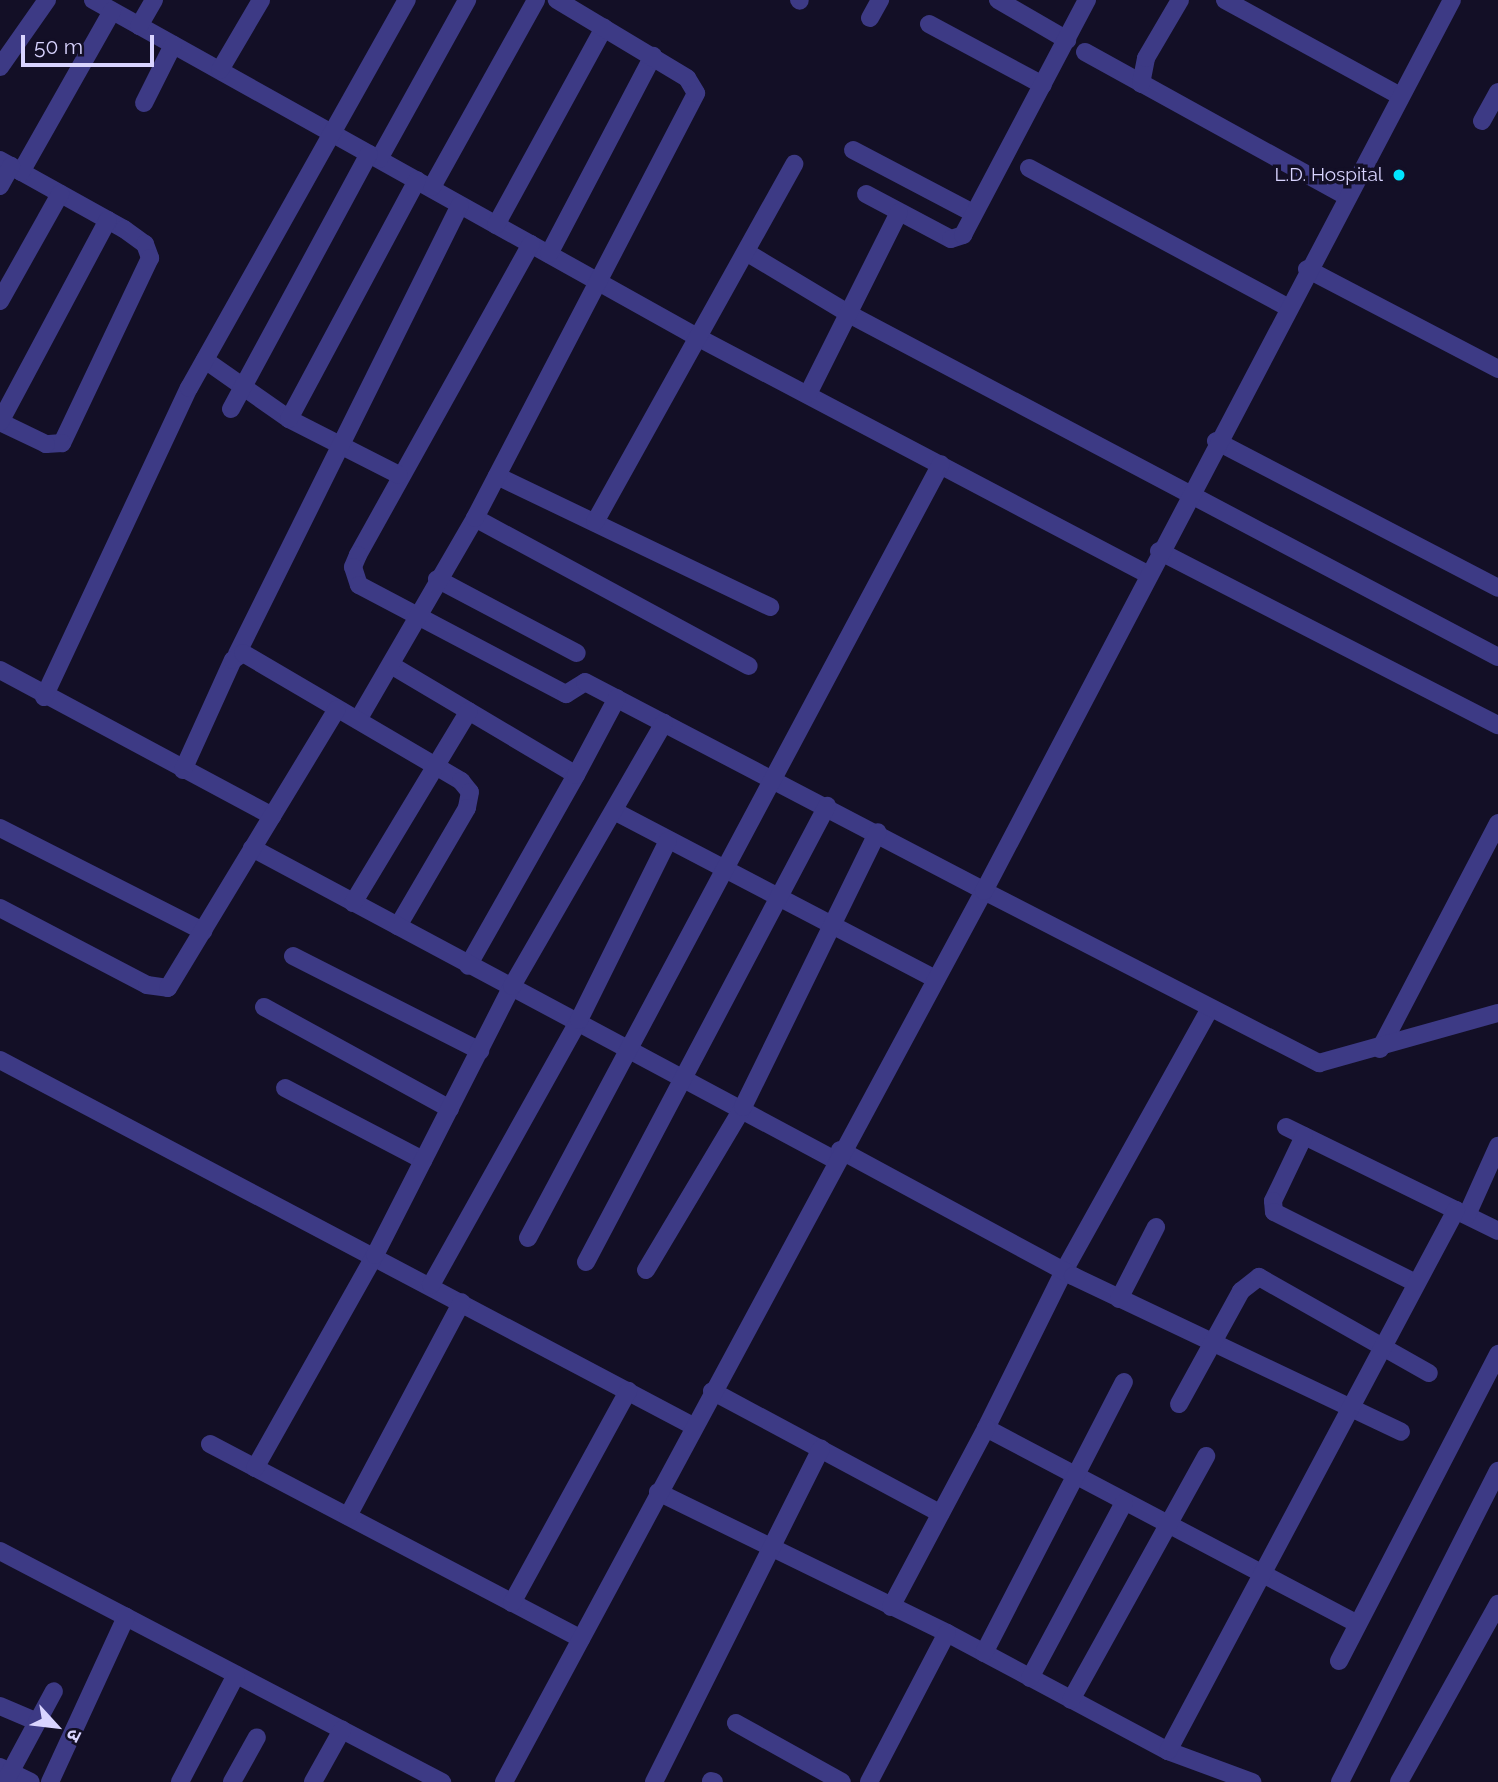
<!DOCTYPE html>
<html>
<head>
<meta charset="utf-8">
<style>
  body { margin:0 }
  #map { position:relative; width:1498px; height:1782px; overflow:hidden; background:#130f26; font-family:Raleway,"Noto Sans Devanagari",sans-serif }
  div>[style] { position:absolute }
  .minor>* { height:18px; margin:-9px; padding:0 9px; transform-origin:9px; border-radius:9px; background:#3d3a85 }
  .tertiary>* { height:18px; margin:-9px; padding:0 9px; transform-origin:9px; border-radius:9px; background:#3d3a85 }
  .dots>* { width:19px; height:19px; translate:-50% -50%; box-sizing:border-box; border:4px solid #130f26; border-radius:50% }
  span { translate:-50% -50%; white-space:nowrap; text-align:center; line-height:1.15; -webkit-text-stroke:7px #130f26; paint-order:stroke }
  .poi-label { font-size:19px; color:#d9d4ff }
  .right { translate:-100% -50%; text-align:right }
  .north { position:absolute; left:21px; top:1691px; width:70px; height:70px; -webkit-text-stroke:5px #130f26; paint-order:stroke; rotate:117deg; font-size:19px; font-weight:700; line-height:28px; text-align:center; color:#d9d4ff }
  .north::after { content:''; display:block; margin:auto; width:24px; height:32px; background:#d9d4ff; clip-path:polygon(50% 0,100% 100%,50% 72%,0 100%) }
  .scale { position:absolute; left:21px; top:35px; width:133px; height:32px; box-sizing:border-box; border:4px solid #d9d4ff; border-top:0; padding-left:9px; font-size:21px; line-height:24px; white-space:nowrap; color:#d9d4ff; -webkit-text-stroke:5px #130f26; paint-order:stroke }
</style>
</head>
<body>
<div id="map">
  <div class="minor">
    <i style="left:93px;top:0;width:694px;rotate:29.15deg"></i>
    <i style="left:699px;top:338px;width:506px;rotate:27.78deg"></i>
    <i style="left:799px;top:0;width:1px;rotate:45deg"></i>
    <i style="left:998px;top:0;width:80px;rotate:30.1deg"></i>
    <i style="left:1225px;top:0;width:200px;rotate:28.7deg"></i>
    <i style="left:870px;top:18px;width:21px;rotate:-61deg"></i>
    <i style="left:929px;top:24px;width:129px;rotate:28.2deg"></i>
    <i style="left:139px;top:26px;width:30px;rotate:-60deg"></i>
    <i style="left:1085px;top:52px;width:300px;rotate:28.9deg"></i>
    <i style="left:0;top:67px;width:82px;rotate:-55deg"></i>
    <i style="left:220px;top:70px;width:81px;rotate:-59.6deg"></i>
    <i style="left:1141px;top:84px;width:26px;rotate:-79deg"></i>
    <i style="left:1146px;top:58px;width:67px;rotate:-59.6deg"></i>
    <i style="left:144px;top:103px;width:65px;rotate:-63.4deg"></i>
    <i style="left:1482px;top:121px;width:33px;rotate:-61deg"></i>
    <i style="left:853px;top:150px;width:136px;rotate:27.7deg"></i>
    <i style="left:379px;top:159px;width:182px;rotate:-61deg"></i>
    <i style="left:0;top:160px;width:142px;rotate:29.1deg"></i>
    <i style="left:124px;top:229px;width:26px;rotate:36deg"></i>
    <i style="left:145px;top:244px;width:15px;rotate:70deg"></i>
    <i style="left:150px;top:258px;width:205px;rotate:115.4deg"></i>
    <i style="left:62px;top:443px;width:16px;rotate:176deg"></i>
    <i style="left:46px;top:444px;width:51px;rotate:-154.4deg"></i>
    <i style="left:1029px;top:168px;width:293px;rotate:28.3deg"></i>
    <i style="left:21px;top:172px;width:185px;rotate:-60.5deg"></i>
    <i style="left:0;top:186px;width:23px;rotate:-61deg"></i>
    <i style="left:432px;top:187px;width:214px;rotate:-60.9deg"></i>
    <i style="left:866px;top:194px;width:96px;rotate:27.9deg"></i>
    <i style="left:951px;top:239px;width:13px;rotate:-18deg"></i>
    <i style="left:963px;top:235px;width:266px;rotate:-62.2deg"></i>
    <i style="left:496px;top:225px;width:225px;rotate:-61.3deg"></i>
    <i style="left:531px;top:244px;width:356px;rotate:119.1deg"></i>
    <i style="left:358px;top:555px;width:13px;rotate:113deg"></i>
    <i style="left:353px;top:567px;width:19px;rotate:72deg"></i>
    <i style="left:359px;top:585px;width:234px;rotate:27.8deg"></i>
    <i style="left:566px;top:694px;width:22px;rotate:-32deg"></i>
    <i style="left:585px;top:682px;width:450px;rotate:27.6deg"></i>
    <i style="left:746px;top:252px;width:120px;rotate:31deg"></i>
    <i style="left:849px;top:314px;width:734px;rotate:27.86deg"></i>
    <i style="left:549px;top:254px;width:224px;rotate:-62.3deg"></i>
    <i style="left:1307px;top:269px;width:216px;rotate:27.6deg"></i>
    <i style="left:0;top:301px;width:123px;rotate:-60.7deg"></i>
    <i style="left:205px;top:360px;width:103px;rotate:35.1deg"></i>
    <i style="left:289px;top:419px;width:123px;rotate:27deg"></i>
    <i style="left:808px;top:394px;width:203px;rotate:-63.4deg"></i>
    <i style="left:231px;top:409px;width:290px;rotate:-61.6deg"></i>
    <i style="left:289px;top:419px;width:271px;rotate:-61.8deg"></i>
    <i style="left:0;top:422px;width:229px;rotate:-61.9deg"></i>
    <i style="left:1216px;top:441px;width:318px;rotate:27.5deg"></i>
    <i style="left:497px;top:476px;width:303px;rotate:25.6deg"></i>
    <i style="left:475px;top:518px;width:311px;rotate:28.4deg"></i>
    <i style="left:595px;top:522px;width:410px;rotate:-60.9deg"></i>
    <i style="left:1159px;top:551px;width:381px;rotate:27.2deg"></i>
    <i style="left:437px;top:579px;width:158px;rotate:27.9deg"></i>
    <i style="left:237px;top:654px;width:501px;rotate:-63.59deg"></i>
    <i style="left:391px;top:665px;width:215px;rotate:30.7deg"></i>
    <i style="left:576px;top:775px;width:219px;rotate:119.5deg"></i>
    <i style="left:0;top:670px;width:309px;rotate:28.2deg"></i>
    <i style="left:44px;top:697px;width:341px;rotate:-64.9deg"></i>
    <i style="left:189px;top:388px;width:445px;rotate:-60.7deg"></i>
    <i style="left:358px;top:720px;width:233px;rotate:-59.9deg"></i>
    <i style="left:475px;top:518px;width:479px;rotate:-62.5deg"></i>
    <i style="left:696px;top:93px;width:17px;rotate:-121deg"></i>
    <i style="left:687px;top:78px;width:152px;rotate:-149deg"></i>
    <i style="left:183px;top:770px;width:121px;rotate:-65.6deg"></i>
    <i style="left:233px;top:660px;width:12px;rotate:-35deg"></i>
    <i style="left:243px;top:653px;width:253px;rotate:30.4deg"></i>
    <i style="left:461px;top:781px;width:14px;rotate:51deg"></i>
    <i style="left:470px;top:792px;width:16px;rotate:101deg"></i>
    <i style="left:467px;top:808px;width:137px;rotate:120.3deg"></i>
    <i style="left:576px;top:775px;width:87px;rotate:-62deg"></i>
    <i style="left:616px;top:812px;width:361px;rotate:27.6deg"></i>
    <i style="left:0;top:828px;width:228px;rotate:26.9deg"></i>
    <i style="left:252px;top:848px;width:661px;rotate:28.15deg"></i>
    <i style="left:353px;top:903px;width:224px;rotate:-58.9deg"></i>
    <i style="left:0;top:908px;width:166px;rotate:27.6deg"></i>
    <i style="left:147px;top:985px;width:21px;rotate:8deg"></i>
    <i style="left:168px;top:988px;width:326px;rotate:-58.8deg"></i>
    <i style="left:293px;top:956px;width:210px;rotate:26.9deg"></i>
    <i style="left:264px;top:1007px;width:212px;rotate:28.7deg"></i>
    <i style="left:1208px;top:1012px;width:296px;rotate:119.1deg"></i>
    <i style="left:1064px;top:1271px;width:175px;rotate:116.4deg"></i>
    <i style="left:986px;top:1428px;width:420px;rotate:27.8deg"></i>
    <i style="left:1380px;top:1049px;width:255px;rotate:-62.4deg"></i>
    <i style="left:0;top:1060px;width:784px;rotate:27.84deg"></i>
    <i style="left:285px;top:1088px;width:156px;rotate:27.6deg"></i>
    <i style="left:1286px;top:1127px;width:236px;rotate:26.1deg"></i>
    <i style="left:1304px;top:1136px;width:72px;rotate:115.5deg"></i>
    <i style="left:1273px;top:1201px;width:11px;rotate:85deg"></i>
    <i style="left:1274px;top:1212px;width:159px;rotate:26.6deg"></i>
    <i style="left:840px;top:1150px;width:265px;rotate:28.4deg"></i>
    <i style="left:1073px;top:1276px;width:363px;rotate:25.4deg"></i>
    <i style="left:1467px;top:1215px;width:76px;rotate:-65.8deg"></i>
    <i style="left:528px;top:1238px;width:877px;rotate:-61.92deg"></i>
    <i style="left:586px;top:1262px;width:516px;rotate:-62.14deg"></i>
    <i style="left:646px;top:1270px;width:190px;rotate:-59.2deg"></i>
    <i style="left:743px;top:1107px;width:306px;rotate:-63.9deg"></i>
    <i style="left:431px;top:1285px;width:304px;rotate:-60.8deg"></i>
    <i style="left:579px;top:1020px;width:200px;rotate:-63.6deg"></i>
    <i style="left:1119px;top:1299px;width:81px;rotate:-62.8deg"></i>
    <i style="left:712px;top:1391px;width:259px;rotate:28.2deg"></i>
    <i style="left:1179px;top:1404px;width:129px;rotate:-61.2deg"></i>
    <i style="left:1241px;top:1291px;width:23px;rotate:-38deg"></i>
    <i style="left:1259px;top:1277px;width:195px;rotate:29.5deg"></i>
    <i style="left:210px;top:1444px;width:419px;rotate:27.7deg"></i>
    <i style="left:255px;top:1468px;width:244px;rotate:-60.6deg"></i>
    <i style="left:375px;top:1255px;width:302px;rotate:-63deg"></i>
    <i style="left:512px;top:986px;width:304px;rotate:-60deg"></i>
    <i style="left:658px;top:1492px;width:322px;rotate:26deg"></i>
    <i style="left:947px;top:1633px;width:251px;rotate:28.1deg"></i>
    <i style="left:1168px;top:1751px;width:90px;rotate:20.3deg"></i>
    <i style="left:348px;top:1516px;width:242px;rotate:-62deg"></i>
    <i style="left:0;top:1551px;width:499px;rotate:27.6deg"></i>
    <i style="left:512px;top:1603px;width:242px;rotate:-61.3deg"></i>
    <i style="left:891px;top:1607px;width:203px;rotate:-62deg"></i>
    <i style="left:984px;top:1653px;width:305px;rotate:-62.7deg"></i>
    <i style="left:1339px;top:1661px;width:346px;rotate:-62.6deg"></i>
    <i style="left:1030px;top:1678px;width:199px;rotate:-61.8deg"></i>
    <i style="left:1071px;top:1700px;width:279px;rotate:-61deg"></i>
    <i style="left:0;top:1706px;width:39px;rotate:23deg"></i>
    <i style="left:736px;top:1723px;width:121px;rotate:29.1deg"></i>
    <i style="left:1168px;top:1751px;width:613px;rotate:-61.97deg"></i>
    <i style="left:0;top:1767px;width:34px;rotate:26deg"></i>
    <i style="left:711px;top:1781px;width:3px;rotate:18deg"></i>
    <i style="left:5px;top:1782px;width:103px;rotate:-61.7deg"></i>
    <i style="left:50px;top:1782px;width:182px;rotate:-65.3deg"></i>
    <i style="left:180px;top:1782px;width:121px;rotate:-62.4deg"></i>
    <i style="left:232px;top:1782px;width:51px;rotate:-60.9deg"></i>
    <i style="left:313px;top:1782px;width:60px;rotate:-60.9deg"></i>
    <i style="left:654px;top:1782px;width:373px;rotate:-63.4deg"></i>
    <i style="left:869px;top:1782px;width:168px;rotate:-62.4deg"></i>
    <i style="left:1340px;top:1782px;width:349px;rotate:-63.1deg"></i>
    <i style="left:1399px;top:1782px;width:204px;rotate:-60.9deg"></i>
  </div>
  <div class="tertiary">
    <i style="left:984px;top:891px;width:377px;rotate:27.2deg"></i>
    <i style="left:1319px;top:1063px;width:186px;rotate:-15.6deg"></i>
    <i style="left:504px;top:1782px;width:1012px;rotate:-61.69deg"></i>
    <i style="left:984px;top:891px;width:1006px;rotate:-62.29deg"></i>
  </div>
  <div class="dots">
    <i style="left:1399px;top:175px;background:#00e5ff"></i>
  </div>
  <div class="poi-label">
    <span class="right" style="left:1383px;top:175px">L.D. Hospital</span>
  </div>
  <div class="north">उ</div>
  <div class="scale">50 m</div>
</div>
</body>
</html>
